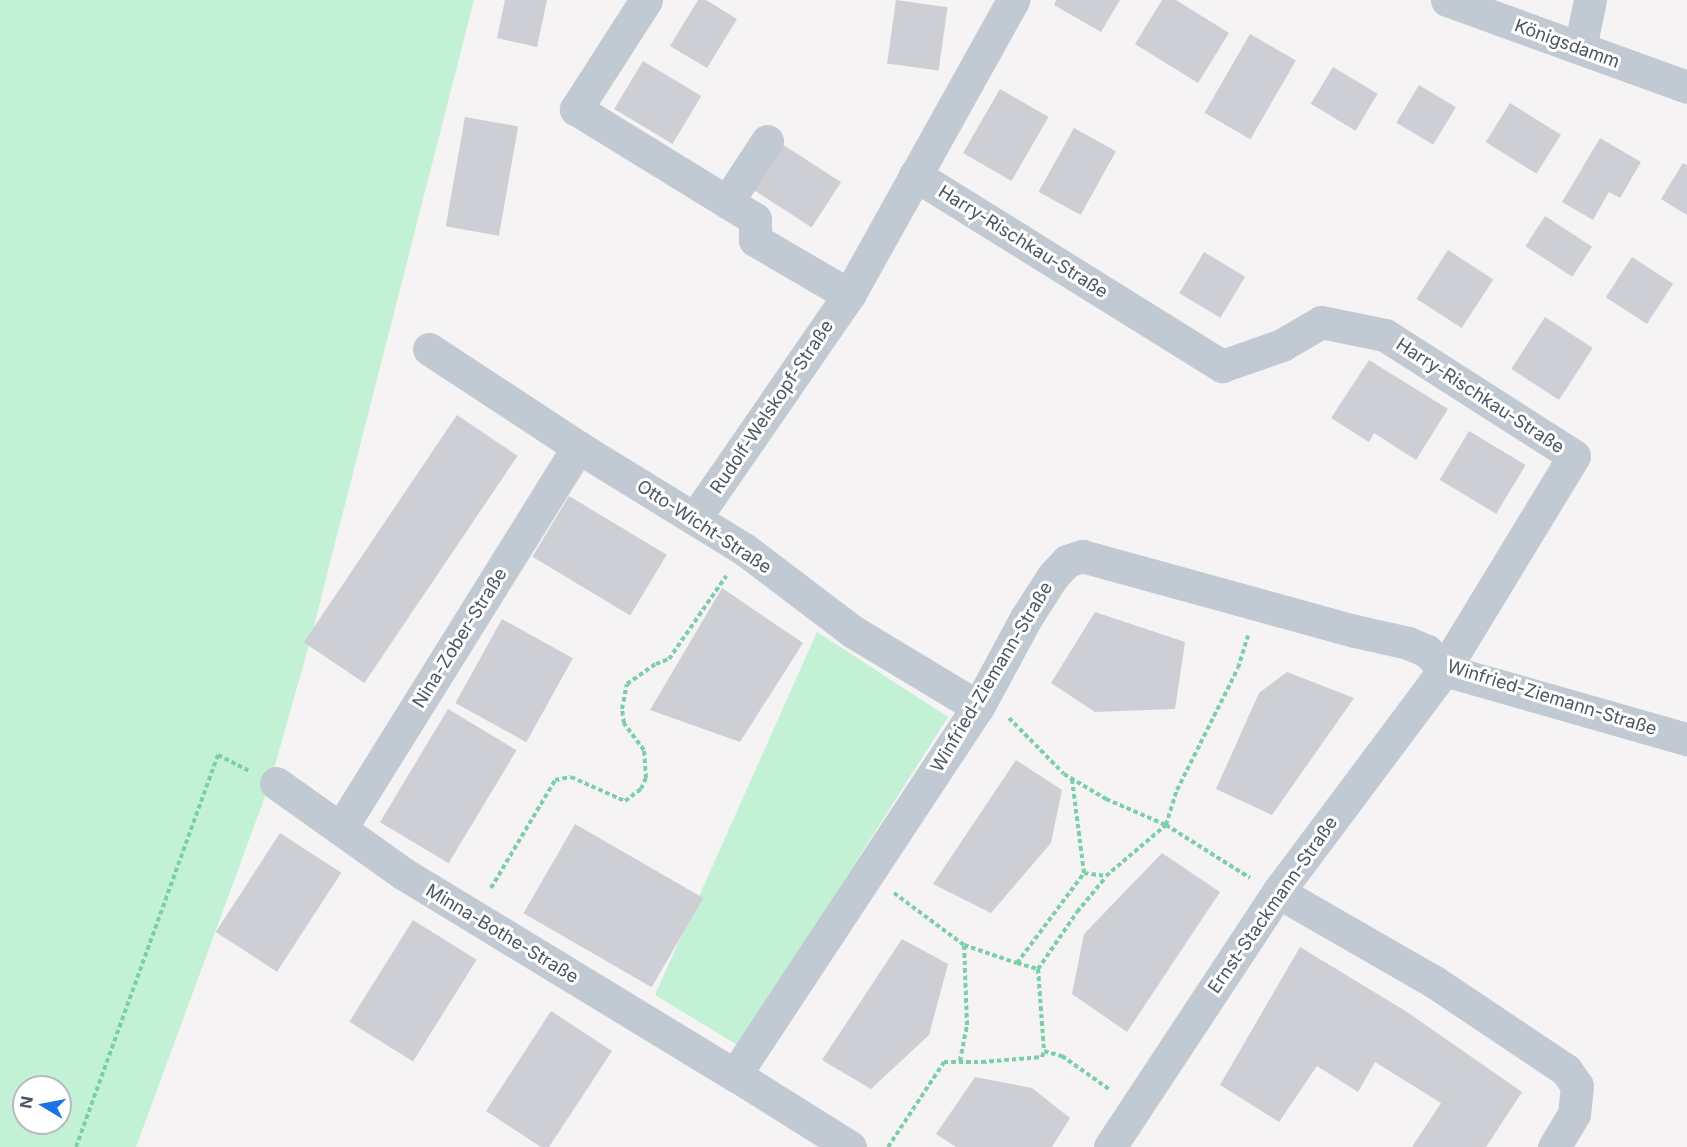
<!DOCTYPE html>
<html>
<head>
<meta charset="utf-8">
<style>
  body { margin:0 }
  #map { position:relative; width:1687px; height:1147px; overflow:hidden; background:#f5f3f3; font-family:Inter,sans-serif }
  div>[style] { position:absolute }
  .green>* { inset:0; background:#c3f1d5 }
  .building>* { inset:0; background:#cdcfd5; transform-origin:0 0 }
  .path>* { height:4px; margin-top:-2px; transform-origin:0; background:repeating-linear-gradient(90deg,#7ad0a6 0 4.5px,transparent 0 7.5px) }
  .minor>* { height:33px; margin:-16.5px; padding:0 16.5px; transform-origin:16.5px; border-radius:16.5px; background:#c1cad2 }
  span { translate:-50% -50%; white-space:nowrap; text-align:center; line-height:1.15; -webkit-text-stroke:6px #fff; paint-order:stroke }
  .street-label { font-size:18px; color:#4a5661 }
  .north { position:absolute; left:12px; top:1075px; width:60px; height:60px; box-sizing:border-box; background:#fff; border:2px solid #b7bbc0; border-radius:50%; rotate:280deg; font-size:16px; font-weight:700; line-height:24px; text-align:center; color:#4a5661 }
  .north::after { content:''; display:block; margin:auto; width:21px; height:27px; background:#1a73e8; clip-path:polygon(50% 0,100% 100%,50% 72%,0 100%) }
</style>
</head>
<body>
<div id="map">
  <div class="green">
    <i style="clip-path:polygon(evenodd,0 0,474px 0,309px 645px,270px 783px,136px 1147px,0 1147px,0 0,24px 1087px,60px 1087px,60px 1123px,24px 1123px,24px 1087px)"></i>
    <i style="clip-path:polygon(817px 632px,948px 717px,739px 1046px,655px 995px)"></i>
  </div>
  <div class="building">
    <i style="clip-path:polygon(505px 0,547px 0,537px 47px,497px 38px)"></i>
    <i style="clip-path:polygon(698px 0,706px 0,737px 19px,707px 68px,670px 46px)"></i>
    <i style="left:896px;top:0;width:52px;height:64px;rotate:8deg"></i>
    <i style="clip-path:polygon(1056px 0,1120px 0,1101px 32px,1054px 5px)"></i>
    <i style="clip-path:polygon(1162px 0,1176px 0,1229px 33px,1198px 83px,1135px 44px)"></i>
    <i style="left:1250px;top:34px;width:53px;height:91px;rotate:30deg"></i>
    <i style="left:643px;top:61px;width:68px;height:56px;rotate:31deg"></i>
    <i style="left:1333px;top:67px;width:52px;height:43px;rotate:31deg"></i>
    <i style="left:1419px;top:85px;width:43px;height:44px;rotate:31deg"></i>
    <i style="left:1000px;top:89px;width:56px;height:74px;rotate:30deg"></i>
    <i style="left:1510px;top:103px;width:60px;height:46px;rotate:32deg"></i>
    <i style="left:465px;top:117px;width:54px;height:111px;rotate:10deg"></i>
    <i style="left:1074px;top:128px;width:48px;height:73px;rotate:29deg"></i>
    <i style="clip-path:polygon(1600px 138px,1641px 162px,1620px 198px,1609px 192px,1593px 220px,1562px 202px)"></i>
    <i style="left:779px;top:142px;width:74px;height:54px;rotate:33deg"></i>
    <i style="clip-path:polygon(1683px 163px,1687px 165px,1687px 215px,1661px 199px)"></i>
    <i style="left:1545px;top:216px;width:56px;height:36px;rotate:33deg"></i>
    <i style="left:1448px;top:250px;width:54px;height:58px;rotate:33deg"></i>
    <i style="left:1204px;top:252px;width:48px;height:48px;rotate:31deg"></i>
    <i style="left:1632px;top:257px;width:49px;height:48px;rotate:33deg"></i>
    <i style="left:1545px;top:317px;width:57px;height:62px;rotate:33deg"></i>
    <i style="clip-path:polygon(1369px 360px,1448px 409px,1416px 460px,1374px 433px,1369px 442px,1331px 418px)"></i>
    <i style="left:457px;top:415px;width:73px;height:274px;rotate:34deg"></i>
    <i style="left:1469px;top:431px;width:66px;height:57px;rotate:31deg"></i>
    <i style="left:569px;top:496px;width:114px;height:71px;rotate:31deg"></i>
    <i style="clip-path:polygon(722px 588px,803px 643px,740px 742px,650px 710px)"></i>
    <i style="clip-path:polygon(1095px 612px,1185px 642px,1175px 709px,1095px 712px,1051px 683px)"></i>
    <i style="left:502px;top:619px;width:81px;height:96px;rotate:29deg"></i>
    <i style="clip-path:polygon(1287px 672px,1354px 698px,1272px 815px,1216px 789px,1259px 693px)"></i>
    <i style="left:448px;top:709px;width:80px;height:132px;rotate:31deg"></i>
    <i style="clip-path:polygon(1016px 760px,1062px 790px,1051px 843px,991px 913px,933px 884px)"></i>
    <i style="left:575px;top:824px;width:148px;height:103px;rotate:30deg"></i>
    <i style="left:280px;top:833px;width:73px;height:118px;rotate:33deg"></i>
    <i style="clip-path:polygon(1162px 853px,1220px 892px,1127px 1032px,1072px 994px,1084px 934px)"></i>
    <i style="left:413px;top:920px;width:75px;height:120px;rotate:32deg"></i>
    <i style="clip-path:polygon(902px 939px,948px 964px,929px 1035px,871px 1089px,822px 1060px)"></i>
    <i style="clip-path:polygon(1300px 947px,1407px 1012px,1522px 1092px,1486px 1147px,1412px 1147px,1441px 1103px,1375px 1062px,1358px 1092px,1317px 1066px,1279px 1122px,1220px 1085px)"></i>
    <i style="clip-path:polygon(551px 1011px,612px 1051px,549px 1147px,541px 1147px,486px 1111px)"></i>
    <i style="clip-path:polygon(975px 1077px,1032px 1088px,1070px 1118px,1052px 1147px,956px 1147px,936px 1134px)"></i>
  </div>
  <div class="path">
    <i style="left:1009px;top:718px;width:78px;rotate:45.5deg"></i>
    <i style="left:1064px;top:774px;width:49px;rotate:30.8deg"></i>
    <i style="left:1106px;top:799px;width:65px;rotate:23.4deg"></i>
    <i style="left:1166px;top:825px;width:99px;rotate:32.2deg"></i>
    <i style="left:1084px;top:873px;width:22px;rotate:8deg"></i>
    <i style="left:1106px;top:876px;width:79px;rotate:-40.4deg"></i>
    <i style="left:1166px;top:825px;width:37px;rotate:-73deg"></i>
    <i style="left:1177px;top:790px;width:136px;rotate:-63.4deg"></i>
    <i style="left:1238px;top:668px;width:34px;rotate:-73deg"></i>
    <i style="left:491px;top:888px;width:126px;rotate:-59.3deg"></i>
    <i style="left:555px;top:780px;width:16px;rotate:-11deg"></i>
    <i style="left:571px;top:777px;width:59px;rotate:24deg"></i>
    <i style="left:625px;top:801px;width:20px;rotate:-37deg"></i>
    <i style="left:641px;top:789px;width:12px;rotate:-66deg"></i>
    <i style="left:646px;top:778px;width:28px;rotate:-94deg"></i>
    <i style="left:644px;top:750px;width:34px;rotate:-127deg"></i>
    <i style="left:624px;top:723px;width:14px;rotate:-98deg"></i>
    <i style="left:622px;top:709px;width:25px;rotate:-79deg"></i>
    <i style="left:627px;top:684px;width:35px;rotate:-35deg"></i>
    <i style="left:656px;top:664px;width:14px;rotate:-21deg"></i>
    <i style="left:669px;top:659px;width:101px;rotate:-55.5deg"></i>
    <i style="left:894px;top:893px;width:87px;rotate:36.6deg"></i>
    <i style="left:964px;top:945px;width:56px;rotate:18.8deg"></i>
    <i style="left:1017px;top:963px;width:112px;rotate:-53.3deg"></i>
    <i style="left:1084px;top:873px;width:95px;rotate:-97.3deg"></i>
    <i style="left:1017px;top:963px;width:22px;rotate:16deg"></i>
    <i style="left:1038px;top:969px;width:69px;rotate:-55.6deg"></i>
    <i style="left:1077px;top:912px;width:45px;rotate:-50.4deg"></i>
    <i style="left:1038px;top:969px;width:82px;rotate:85.8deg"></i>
    <i style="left:1044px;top:1051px;width:19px;rotate:16deg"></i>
    <i style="left:1062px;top:1056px;width:57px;rotate:35.1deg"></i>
    <i style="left:960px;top:1061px;width:37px;rotate:-79deg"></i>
    <i style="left:967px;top:1025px;width:80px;rotate:-92.1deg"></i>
    <i style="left:76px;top:1147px;width:417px;rotate:-70.1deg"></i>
    <i style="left:218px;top:755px;width:34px;rotate:27deg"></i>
    <i style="left:888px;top:1147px;width:102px;rotate:-56.6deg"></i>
    <i style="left:944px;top:1062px;width:38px"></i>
    <i style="left:982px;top:1062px;width:60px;rotate:-4.8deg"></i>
    <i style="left:1042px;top:1057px;width:6px;rotate:-72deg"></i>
  </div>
  <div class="minor">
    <i style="left:646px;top:0;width:130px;rotate:122.7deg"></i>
    <i style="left:576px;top:109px;width:210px;rotate:31.6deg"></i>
    <i style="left:755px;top:219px;width:21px;rotate:90deg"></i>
    <i style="left:755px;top:240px;width:109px;rotate:30.3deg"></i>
    <i style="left:1447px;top:0;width:255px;rotate:19.9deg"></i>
    <i style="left:1580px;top:48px;width:49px;rotate:-78.2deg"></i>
    <i style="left:915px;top:175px;width:362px;rotate:31.9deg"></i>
    <i style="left:1222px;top:366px;width:64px;rotate:-19.3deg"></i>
    <i style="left:1282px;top:345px;width:45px;rotate:-30.5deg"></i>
    <i style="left:1321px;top:322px;width:65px;rotate:11.5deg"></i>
    <i style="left:1385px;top:335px;width:224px;rotate:32.6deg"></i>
    <i style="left:1574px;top:456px;width:250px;rotate:121.3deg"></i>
    <i style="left:1444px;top:670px;width:277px;rotate:126.8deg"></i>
    <i style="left:1278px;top:892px;width:305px;rotate:123.4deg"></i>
    <i style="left:727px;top:202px;width:73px;rotate:-56.7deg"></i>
    <i style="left:429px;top:349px;width:178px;rotate:33.3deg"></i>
    <i style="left:578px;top:447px;width:195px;rotate:31.6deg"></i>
    <i style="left:744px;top:549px;width:136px;rotate:37.2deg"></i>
    <i style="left:852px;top:631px;width:147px;rotate:31.1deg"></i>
    <i style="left:695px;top:518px;width:271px;rotate:-55.4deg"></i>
    <i style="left:849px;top:295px;width:338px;rotate:-60.9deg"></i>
    <i style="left:276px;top:783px;width:157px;rotate:35.4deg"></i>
    <i style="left:404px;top:874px;width:387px;rotate:31.3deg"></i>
    <i style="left:341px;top:828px;width:449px;rotate:-58.1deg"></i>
    <i style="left:1278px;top:892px;width:179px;rotate:29.9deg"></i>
    <i style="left:1433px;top:981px;width:160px;rotate:33.8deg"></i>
    <i style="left:1566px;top:1070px;width:19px;rotate:55deg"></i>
    <i style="left:1577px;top:1086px;width:28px;rotate:96deg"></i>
    <i style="left:1574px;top:1114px;width:39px;rotate:121deg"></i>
    <i style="left:850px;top:1147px;width:136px;rotate:-147.9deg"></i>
    <i style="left:735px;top:1075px;width:441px;rotate:-56.6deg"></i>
    <i style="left:978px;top:707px;width:101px;rotate:-61.7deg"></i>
    <i style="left:1026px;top:618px;width:50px;rotate:-57.3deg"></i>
    <i style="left:1053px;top:576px;width:21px;rotate:-47deg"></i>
    <i style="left:1067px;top:561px;width:16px;rotate:-18deg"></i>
    <i style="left:1082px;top:556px;width:283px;rotate:15.4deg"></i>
    <i style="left:1355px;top:631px;width:54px;rotate:12.8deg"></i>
    <i style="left:1408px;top:643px;width:21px;rotate:23deg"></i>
    <i style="left:1427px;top:651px;width:25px;rotate:48deg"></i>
    <i style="left:1444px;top:670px;width:253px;rotate:15.9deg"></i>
  </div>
  <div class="street-label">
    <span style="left:1567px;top:44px;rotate:20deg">Königsdamm</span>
    <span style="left:1023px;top:242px;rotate:32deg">Harry-Rischkau-Straße</span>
    <span style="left:1480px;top:396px;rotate:33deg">Harry-Rischkau-Straße</span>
    <span style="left:772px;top:407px;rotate:-56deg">Rudolf-Welskopf-Straße</span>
    <span style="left:704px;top:527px;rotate:33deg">Otto-Wicht-Straße</span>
    <span style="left:460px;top:638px;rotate:-58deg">Nina-Zober-Straße</span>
    <span style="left:992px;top:677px;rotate:-59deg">Winfried-Ziemann-Straße</span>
    <span style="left:1552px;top:698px;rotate:17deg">Winfried-Ziemann-Straße</span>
    <span style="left:1273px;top:905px;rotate:-55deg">Ernst-Stackmann-Straße</span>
    <span style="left:502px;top:934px;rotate:31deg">Minna-Bothe-Straße</span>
  </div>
  <div class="north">N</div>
</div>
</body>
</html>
